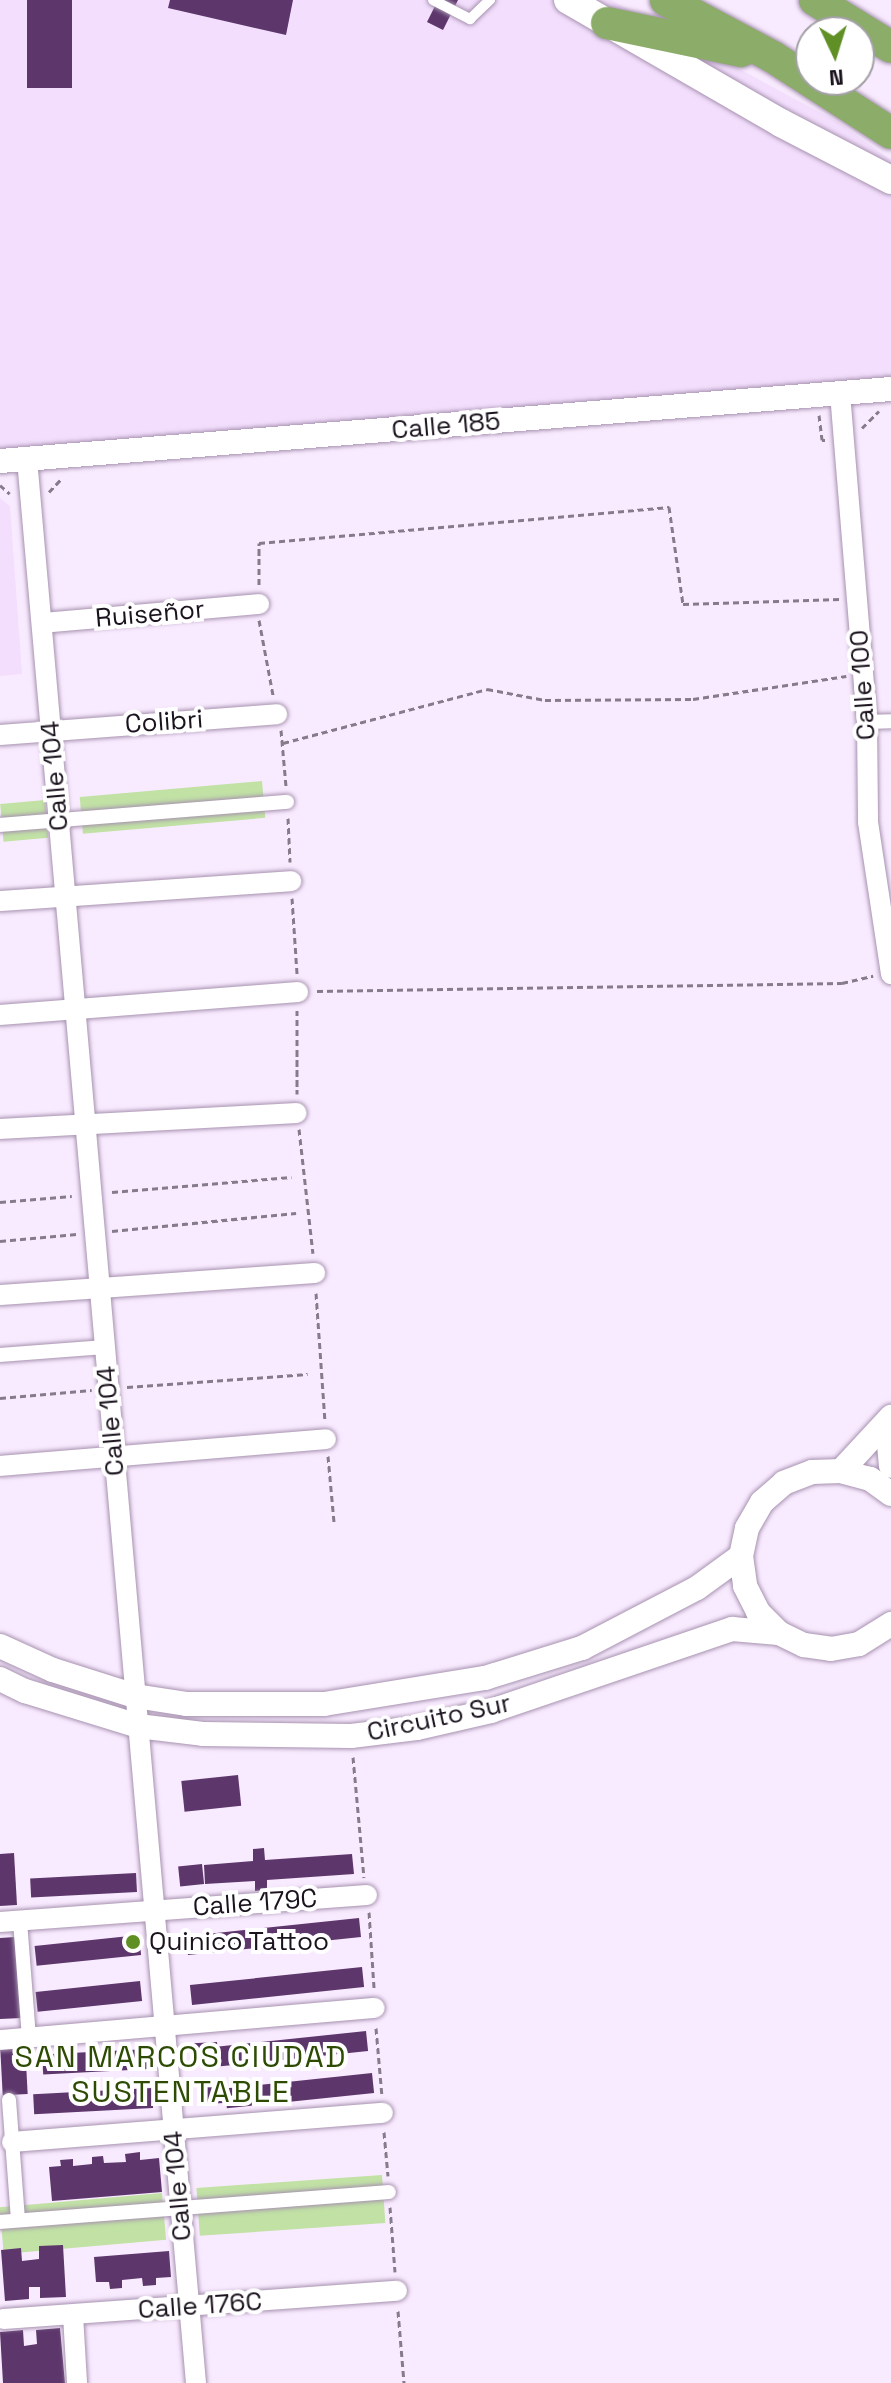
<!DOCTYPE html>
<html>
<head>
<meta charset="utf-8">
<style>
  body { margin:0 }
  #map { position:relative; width:891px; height:2383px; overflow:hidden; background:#f9ebff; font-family:"Space Grotesk",sans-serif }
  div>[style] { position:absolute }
  .built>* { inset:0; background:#f3defd }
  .green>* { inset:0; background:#c1e1a5; transform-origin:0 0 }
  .building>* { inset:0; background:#5d376c; transform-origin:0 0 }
  .path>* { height:3px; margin-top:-1.5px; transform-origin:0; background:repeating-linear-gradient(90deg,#867b8a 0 6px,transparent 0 10px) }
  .roads { filter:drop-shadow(0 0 2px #a792b0) drop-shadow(0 0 2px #a792b0) }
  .service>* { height:10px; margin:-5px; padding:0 5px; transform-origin:5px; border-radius:5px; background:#fff }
  .pedestrian>* { height:14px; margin:-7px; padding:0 7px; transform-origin:7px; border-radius:7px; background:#fff }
  .minor>* { height:20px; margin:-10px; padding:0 10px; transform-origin:10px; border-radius:10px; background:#fff }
  .tertiary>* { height:24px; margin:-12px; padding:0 12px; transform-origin:12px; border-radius:12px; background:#fff }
  .secondary>* { height:28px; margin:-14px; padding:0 14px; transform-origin:14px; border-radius:14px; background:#fff }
  .trunk>* { height:32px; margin:-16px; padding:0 16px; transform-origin:16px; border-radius:16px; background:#8cac6a }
  .dots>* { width:22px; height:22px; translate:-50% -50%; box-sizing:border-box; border:4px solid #fff; border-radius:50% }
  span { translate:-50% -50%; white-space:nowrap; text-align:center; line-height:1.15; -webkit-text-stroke:8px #fff; paint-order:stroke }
  .street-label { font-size:26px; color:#1a121d }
  .poi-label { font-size:26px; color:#1a121d }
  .left { translate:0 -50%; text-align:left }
  .quarter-label { font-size:30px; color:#2d4b03; letter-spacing:2px }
  .north { position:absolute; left:795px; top:16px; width:80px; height:80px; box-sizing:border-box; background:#fff; border:2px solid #a3a0a5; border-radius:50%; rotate:176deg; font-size:22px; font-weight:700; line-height:32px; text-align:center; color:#1a121d }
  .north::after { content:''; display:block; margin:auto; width:28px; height:36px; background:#609025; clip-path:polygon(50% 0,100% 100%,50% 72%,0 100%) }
</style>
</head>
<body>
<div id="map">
  <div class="built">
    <i style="clip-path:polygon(0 0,611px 0,838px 122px,891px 160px,891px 399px,0 473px)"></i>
    <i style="clip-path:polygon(0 498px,10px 506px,22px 674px,0 676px)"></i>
  </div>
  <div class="green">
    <i style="left:262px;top:781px;width:37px;height:183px;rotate:85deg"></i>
    <i style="left:45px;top:800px;width:38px;height:45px;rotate:85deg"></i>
    <i style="left:382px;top:2175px;width:48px;height:186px;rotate:86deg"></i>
    <i style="left:162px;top:2193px;width:47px;height:163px;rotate:85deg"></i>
  </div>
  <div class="building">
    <i style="left:27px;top:0;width:45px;height:88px"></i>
    <i style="clip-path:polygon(170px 0,293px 0,286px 35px,168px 8px)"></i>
    <i style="clip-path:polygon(438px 0,458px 0,443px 30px,427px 22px)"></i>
    <i style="left:238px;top:1775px;width:31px;height:57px;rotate:84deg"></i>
    <i style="clip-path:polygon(264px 1848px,265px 1860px,352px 1854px,354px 1874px,267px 1880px,267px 1890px,255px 1891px,255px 1881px,205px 1884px,204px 1865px,253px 1861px,253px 1849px)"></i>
    <i style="clip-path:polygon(14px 1853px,17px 1905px,0 1906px,0 1854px)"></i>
    <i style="left:202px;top:1864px;width:20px;height:24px;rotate:84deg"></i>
    <i style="left:136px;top:1873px;width:19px;height:106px;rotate:87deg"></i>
    <i style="left:359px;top:1918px;width:19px;height:174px;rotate:84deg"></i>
    <i style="left:139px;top:1935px;width:20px;height:105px;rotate:84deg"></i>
    <i style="clip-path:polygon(15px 1937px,22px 2018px,0 2019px,0 1938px)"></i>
    <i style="left:362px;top:1967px;width:20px;height:173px;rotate:84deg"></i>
    <i style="left:140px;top:1981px;width:20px;height:105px;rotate:84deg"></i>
    <i style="left:366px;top:2031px;width:20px;height:148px;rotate:84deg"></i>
    <i style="left:217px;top:2042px;width:19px;height:24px;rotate:87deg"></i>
    <i style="left:25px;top:2043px;width:51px;height:25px;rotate:87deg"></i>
    <i style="left:148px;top:2049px;width:20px;height:106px;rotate:87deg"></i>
    <i style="left:372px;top:2073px;width:20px;height:148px;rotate:84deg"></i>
    <i style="left:223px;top:2084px;width:19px;height:24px;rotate:87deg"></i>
    <i style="left:152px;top:2088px;width:20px;height:119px;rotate:87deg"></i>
    <i style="clip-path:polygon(140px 2152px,140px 2160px,159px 2158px,162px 2192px,52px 2201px,49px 2167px,61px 2166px,60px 2160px,73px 2159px,73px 2166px,92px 2164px,92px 2157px,103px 2156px,104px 2163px,126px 2162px,125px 2154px)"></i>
    <i style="clip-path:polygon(63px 2245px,66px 2297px,40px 2298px,40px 2287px,29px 2287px,29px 2299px,5px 2301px,1px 2250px,21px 2248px,22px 2261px,39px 2259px,39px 2246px)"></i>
    <i style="clip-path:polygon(169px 2251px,171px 2277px,156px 2278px,156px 2285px,143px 2286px,142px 2278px,122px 2280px,122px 2288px,110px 2289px,109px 2282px,96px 2282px,94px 2257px)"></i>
    <i style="clip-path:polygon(60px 2328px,65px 2383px,3px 2383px,0 2332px,23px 2330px,24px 2346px,37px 2344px,36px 2330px)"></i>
  </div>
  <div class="path">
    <i style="left:819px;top:415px;width:25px;rotate:83deg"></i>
    <i style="left:822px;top:440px;width:3px"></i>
    <i style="left:862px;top:428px;width:24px;rotate:-45deg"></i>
    <i style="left:0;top:485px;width:13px;rotate:42deg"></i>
    <i style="left:49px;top:492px;width:19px;rotate:-47deg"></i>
    <i style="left:259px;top:585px;width:42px;rotate:-90deg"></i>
    <i style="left:259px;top:543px;width:412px;rotate:-5deg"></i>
    <i style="left:669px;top:507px;width:98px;rotate:81.8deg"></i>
    <i style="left:683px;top:604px;width:157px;rotate:-1.8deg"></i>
    <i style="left:259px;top:620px;width:76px;rotate:79.4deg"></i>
    <i style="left:281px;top:730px;width:56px;rotate:84.9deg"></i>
    <i style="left:283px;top:743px;width:211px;rotate:-14.8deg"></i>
    <i style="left:487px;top:689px;width:59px;rotate:10.7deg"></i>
    <i style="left:545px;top:700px;width:148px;rotate:-0.4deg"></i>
    <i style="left:693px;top:699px;width:155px;rotate:-8.5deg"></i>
    <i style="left:288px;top:818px;width:44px;rotate:87.4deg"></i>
    <i style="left:292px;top:898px;width:76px;rotate:86.2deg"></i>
    <i style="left:317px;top:991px;width:525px;rotate:-0.87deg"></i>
    <i style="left:842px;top:983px;width:32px;rotate:-13deg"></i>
    <i style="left:297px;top:1010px;width:84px;rotate:90deg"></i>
    <i style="left:299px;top:1129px;width:125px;rotate:83.6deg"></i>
    <i style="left:112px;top:1192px;width:180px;rotate:-4.8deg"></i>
    <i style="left:0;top:1202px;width:72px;rotate:-4.8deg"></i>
    <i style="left:112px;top:1231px;width:185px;rotate:-5.6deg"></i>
    <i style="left:0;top:1241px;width:77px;rotate:-5.2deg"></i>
    <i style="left:316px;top:1293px;width:128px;rotate:86deg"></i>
    <i style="left:127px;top:1387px;width:181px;rotate:-4.1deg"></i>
    <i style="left:0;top:1398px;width:92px;rotate:-5deg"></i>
    <i style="left:328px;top:1456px;width:66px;rotate:84.8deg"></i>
    <i style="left:353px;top:1757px;width:121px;rotate:84.8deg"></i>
    <i style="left:369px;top:1912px;width:76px;rotate:86.2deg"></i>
    <i style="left:376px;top:2028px;width:68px;rotate:85deg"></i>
    <i style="left:384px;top:2132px;width:44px;rotate:84.8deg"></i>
    <i style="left:390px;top:2207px;width:65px;rotate:85.6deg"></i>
    <i style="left:398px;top:2311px;width:72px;rotate:85.2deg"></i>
  </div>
  <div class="roads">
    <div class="service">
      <i style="left:433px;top:0;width:42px;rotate:27.2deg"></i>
      <i style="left:470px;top:19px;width:28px;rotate:-44deg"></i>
    </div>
    <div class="pedestrian">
      <i style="left:867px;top:722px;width:24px;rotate:-2deg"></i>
      <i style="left:0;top:825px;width:288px;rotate:-4.6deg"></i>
      <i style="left:0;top:1355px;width:105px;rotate:-4.4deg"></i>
      <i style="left:20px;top:1921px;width:117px;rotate:85.6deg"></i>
      <i style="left:9px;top:2100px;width:120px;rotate:85.7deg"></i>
      <i style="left:0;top:2222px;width:390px;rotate:-4.4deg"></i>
    </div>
    <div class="minor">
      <i style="left:840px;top:393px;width:330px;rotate:85.3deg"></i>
      <i style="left:867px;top:722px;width:100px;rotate:89.4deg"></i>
      <i style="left:868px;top:822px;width:154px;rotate:81.4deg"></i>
      <i style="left:27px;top:459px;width:1931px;rotate:84.98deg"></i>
      <i style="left:42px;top:623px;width:218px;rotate:-5deg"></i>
      <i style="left:0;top:735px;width:278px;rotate:-4.3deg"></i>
      <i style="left:0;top:901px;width:292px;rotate:-3.9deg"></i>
      <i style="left:0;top:1015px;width:299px;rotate:-4.4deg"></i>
      <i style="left:0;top:1129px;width:297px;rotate:-3.1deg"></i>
      <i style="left:0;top:1295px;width:316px;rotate:-4deg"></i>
      <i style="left:0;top:1466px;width:327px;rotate:-4.7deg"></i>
      <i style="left:0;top:1922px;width:368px;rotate:-4.2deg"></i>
      <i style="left:0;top:2040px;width:376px;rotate:-4.9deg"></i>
      <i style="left:12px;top:2142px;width:372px;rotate:-4.5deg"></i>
      <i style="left:73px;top:2315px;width:68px;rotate:86.6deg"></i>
      <i style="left:3px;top:2319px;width:395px;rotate:-4.1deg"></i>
    </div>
    <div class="tertiary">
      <i style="left:0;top:461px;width:894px;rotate:-4.62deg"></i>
      <i style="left:887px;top:1423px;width:43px;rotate:84.7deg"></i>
      <i style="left:841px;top:1471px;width:74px;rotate:-47.2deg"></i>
      <i style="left:891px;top:1494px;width:26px;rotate:-144deg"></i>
      <i style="left:870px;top:1479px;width:30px;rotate:-165deg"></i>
      <i style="left:841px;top:1471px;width:29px;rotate:178deg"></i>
      <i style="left:812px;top:1472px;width:30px;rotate:159deg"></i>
      <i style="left:784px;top:1483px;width:29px;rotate:139deg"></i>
      <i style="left:762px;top:1502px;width:30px;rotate:120deg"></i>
      <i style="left:747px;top:1528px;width:29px;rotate:102deg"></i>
      <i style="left:741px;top:1556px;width:30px;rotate:82deg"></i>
      <i style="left:745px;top:1586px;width:29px;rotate:63deg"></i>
      <i style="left:758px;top:1612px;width:30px;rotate:45deg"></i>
      <i style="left:779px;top:1633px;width:28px;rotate:26deg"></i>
      <i style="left:804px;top:1645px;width:27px;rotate:8deg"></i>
      <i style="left:831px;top:1649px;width:28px;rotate:-10deg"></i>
      <i style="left:859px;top:1644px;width:38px;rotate:-32deg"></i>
      <i style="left:0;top:1646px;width:58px;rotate:24.4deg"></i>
      <i style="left:53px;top:1670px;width:86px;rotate:17.6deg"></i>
      <i style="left:135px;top:1696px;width:53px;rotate:8.7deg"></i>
      <i style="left:187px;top:1704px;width:137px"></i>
      <i style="left:324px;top:1704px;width:163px;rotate:-9.2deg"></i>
      <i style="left:485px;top:1678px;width:102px;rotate:-17.2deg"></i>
      <i style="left:582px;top:1648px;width:130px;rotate:-27.6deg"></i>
      <i style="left:697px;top:1588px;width:54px;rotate:-36deg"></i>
      <i style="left:0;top:1679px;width:28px;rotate:26deg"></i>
      <i style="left:25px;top:1691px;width:118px;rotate:17.2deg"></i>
      <i style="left:138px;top:1726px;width:65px;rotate:7deg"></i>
      <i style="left:203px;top:1734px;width:148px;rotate:0.8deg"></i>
      <i style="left:351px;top:1736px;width:66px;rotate:-6.9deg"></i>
      <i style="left:417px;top:1728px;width:76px;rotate:-12.9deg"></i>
      <i style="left:491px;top:1711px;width:255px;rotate:-18.8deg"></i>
      <i style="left:732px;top:1629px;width:47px;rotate:4.9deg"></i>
    </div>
    <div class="secondary">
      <i style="left:568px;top:0;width:246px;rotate:30deg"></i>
      <i style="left:781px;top:123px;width:124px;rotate:27.4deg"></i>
    </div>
    <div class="trunk">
      <i style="left:666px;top:0;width:121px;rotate:28deg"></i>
      <i style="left:773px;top:57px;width:140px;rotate:32.8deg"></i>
      <i style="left:815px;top:0;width:89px;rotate:31.7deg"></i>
      <i style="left:607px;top:23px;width:137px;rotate:11.8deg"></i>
    </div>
  </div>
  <div class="dots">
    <i style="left:133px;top:1942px;background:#609025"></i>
  </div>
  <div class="street-label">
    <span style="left:446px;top:426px;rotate:-5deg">Calle 185</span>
    <span style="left:150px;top:614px;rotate:-5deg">Ruiseñor</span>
    <span style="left:863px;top:685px;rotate:-94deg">Calle 100</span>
    <span style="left:164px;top:722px;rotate:-4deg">Colibri</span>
    <span style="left:55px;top:776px;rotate:-95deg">Calle 104</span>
    <span style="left:111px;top:1421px;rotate:-95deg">Calle 104</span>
    <span style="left:439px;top:1718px;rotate:-12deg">Circuito Sur</span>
    <span style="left:255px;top:1903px;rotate:-4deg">Calle 179C</span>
    <span style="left:178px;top:2186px;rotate:-95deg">Calle 104</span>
    <span style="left:200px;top:2306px;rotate:-4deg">Calle 176C</span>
  </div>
  <div class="poi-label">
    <span class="left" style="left:149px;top:1942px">Quinico Tattoo</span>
  </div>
  <div class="quarter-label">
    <span style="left:181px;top:2074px">SAN MARCOS CIUDAD<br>SUSTENTABLE</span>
  </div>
  <div class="north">N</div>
</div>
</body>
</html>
